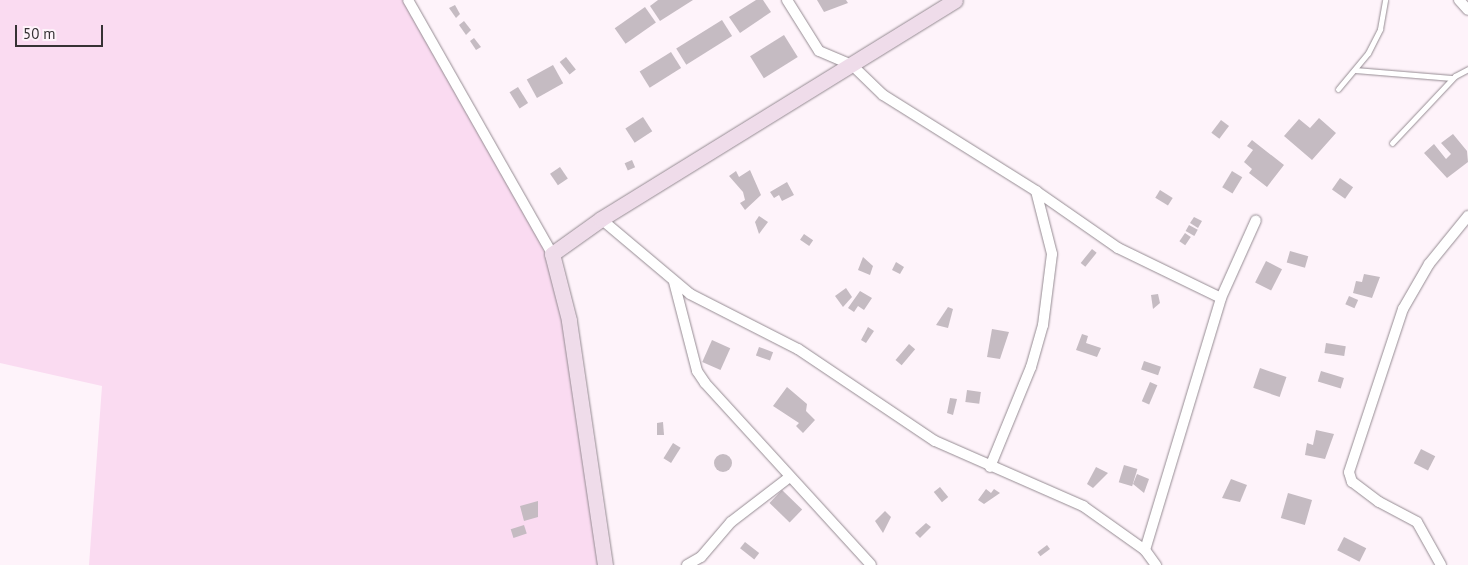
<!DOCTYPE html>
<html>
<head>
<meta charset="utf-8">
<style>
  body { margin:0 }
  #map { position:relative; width:1468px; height:565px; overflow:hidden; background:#fef3fa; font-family:"PT Sans",sans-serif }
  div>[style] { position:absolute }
  .green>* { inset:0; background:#fadbf1 }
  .building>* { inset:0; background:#c5bbc2; transform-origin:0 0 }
  .round { border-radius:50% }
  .roads { filter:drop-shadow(0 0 1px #958b92) drop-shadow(0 0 1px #958b92) }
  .lane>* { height:5px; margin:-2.5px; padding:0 2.5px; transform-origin:2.5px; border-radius:2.5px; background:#fff }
  .street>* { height:10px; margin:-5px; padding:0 5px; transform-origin:5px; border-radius:5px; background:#fff }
  .secondary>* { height:15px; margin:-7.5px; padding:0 7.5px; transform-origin:7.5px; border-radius:7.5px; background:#efdcea }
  span { translate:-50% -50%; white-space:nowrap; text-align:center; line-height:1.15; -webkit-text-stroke:4.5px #fef3fa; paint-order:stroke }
  .scale { position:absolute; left:15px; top:25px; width:88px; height:22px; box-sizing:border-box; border:2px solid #363235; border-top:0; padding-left:6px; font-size:15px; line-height:18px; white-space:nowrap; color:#363235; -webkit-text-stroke:4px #fef3fa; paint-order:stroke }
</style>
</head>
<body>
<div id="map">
  <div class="green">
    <i style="clip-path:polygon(0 0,408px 0,552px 254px,605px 565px,89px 565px,102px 386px,0 363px)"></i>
  </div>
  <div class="building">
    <i style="clip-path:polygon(658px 0,693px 0,660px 21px,650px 6px)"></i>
    <i style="clip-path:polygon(756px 0,763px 0,771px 12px,740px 33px,729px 17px)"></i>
    <i style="clip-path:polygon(817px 0,846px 0,848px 3px,824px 12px)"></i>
    <i style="clip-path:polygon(455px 5px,460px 14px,456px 18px,449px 8px)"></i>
    <i style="left:645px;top:7px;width:19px;height:37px;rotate:55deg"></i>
    <i style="left:722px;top:20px;width:19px;height:54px;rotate:58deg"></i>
    <i style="clip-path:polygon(464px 21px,471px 30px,466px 35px,459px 25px)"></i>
    <i style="left:784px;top:35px;width:26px;height:40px;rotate:58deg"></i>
    <i style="clip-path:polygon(474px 38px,481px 47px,476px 50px,470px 41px)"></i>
    <i style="left:671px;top:52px;width:19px;height:37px;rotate:58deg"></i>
    <i style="left:566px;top:57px;width:16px;height:8px;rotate:52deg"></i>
    <i style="left:553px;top:65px;width:21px;height:30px;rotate:61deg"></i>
    <i style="left:518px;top:87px;width:19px;height:10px;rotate:58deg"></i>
    <i style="left:643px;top:117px;width:17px;height:21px;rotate:57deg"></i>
    <i style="clip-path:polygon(1319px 118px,1336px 133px,1312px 160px,1284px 136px,1299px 119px,1310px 128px)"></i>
    <i style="left:1221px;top:120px;width:10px;height:16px;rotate:37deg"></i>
    <i style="clip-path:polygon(1453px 134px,1467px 151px,1468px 162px,1447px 178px,1424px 153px,1434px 144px,1446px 159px,1451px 154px,1441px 143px)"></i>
    <i style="clip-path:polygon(1252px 140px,1284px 165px,1267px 187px,1249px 173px,1252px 169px,1244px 162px,1253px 150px,1247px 146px)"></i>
    <i style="left:632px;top:160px;width:8px;height:8px;rotate:67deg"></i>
    <i style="left:560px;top:167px;width:14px;height:12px;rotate:56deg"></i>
    <i style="clip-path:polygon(750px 170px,761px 195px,745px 210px,740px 203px,745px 200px,743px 192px,729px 176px,736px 171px,739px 177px)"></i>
    <i style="left:1232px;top:171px;width:12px;height:19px;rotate:31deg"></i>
    <i style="left:1340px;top:178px;width:16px;height:14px;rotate:35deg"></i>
    <i style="clip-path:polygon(787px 182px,794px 195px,782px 201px,779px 195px,774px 198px,770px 192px)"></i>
    <i style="left:1160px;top:190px;width:15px;height:9px;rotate:32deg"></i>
    <i style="clip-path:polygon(759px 216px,768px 222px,759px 234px,755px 222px)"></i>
    <i style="clip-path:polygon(1194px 217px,1202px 221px,1198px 228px,1190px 223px)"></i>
    <i style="left:1189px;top:225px;width:10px;height:7px;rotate:29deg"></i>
    <i style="left:1185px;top:233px;width:7px;height:10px;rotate:34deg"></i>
    <i style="left:804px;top:234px;width:11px;height:7px;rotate:34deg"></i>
    <i style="left:1092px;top:249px;width:6px;height:18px;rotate:39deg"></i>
    <i style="left:1290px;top:251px;width:19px;height:12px;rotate:16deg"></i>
    <i style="clip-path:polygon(863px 257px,873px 266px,870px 275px,858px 270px)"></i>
    <i style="left:1266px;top:261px;width:18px;height:24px;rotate:27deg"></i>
    <i style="clip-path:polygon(896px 262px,904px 267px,900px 274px,892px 270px)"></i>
    <i style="clip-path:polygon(1364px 274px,1380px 277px,1372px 298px,1353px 293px,1356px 281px,1362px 282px)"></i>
    <i style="clip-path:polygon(846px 288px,852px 297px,843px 307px,835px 296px)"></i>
    <i style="clip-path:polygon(860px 291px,872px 298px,864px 310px,858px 306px,854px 312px,848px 308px)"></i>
    <i style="clip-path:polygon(1158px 294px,1160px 303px,1153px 309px,1151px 295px)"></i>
    <i style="left:1349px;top:296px;width:10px;height:9px;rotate:24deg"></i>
    <i style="clip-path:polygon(948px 307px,953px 309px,948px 328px,936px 325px)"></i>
    <i style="clip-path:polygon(868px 327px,874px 331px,866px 343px,861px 340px)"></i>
    <i style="clip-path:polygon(992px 329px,1009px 332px,1000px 359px,987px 357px)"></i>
    <i style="clip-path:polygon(1082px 334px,1088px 336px,1086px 343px,1101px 348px,1097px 357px,1076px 350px)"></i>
    <i style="left:712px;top:340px;width:20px;height:24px;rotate:24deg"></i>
    <i style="left:1326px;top:343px;width:20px;height:10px;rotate:9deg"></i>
    <i style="left:909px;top:344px;width:8px;height:21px;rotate:40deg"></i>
    <i style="left:759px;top:347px;width:15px;height:9px;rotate:20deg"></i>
    <i style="left:1144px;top:361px;width:18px;height:9px;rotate:19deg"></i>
    <i style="left:1260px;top:368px;width:28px;height:21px;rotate:19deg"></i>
    <i style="left:1321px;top:371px;width:24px;height:11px;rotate:17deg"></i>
    <i style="left:1150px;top:382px;width:8px;height:21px;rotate:23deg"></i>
    <i style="clip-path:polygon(787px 387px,807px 404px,806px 411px,815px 420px,803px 433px,796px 426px,799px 423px,773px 406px)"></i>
    <i style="left:967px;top:390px;width:14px;height:12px;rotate:8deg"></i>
    <i style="clip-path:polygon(950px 398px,957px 399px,953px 415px,947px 413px)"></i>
    <i style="clip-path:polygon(663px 422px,664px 435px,657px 435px,657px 423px)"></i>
    <i style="clip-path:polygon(1316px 430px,1334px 434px,1325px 459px,1305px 455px,1307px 443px,1313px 445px)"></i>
    <i style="left:673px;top:443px;width:9px;height:18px;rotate:32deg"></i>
    <i style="left:1421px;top:449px;width:16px;height:16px;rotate:27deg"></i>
    <i class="round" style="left:714px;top:454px;width:18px;height:18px"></i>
    <i style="left:1124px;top:465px;width:14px;height:18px;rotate:17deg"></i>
    <i style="clip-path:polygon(1096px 467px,1108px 473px,1093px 488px,1087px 484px)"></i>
    <i style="clip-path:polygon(1137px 474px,1149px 479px,1144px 493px,1133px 484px)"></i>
    <i style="clip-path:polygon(1231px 479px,1247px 485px,1240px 502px,1222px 498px)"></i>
    <i style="left:940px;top:487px;width:13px;height:8px;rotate:51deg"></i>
    <i style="clip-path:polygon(986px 489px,991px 493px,994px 489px,1000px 493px,984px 504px,978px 500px)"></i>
    <i style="left:782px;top:490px;width:28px;height:18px;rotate:44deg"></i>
    <i style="left:1288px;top:493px;width:25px;height:26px;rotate:16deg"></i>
    <i style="clip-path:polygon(538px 501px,538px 517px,524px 521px,520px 506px)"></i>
    <i style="clip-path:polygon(885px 511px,891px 517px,883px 533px,875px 521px)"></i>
    <i style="clip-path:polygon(926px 523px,931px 527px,920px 538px,915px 533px)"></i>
    <i style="left:524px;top:525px;width:9px;height:14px;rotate:72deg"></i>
    <i style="left:1344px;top:537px;width:25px;height:15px;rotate:27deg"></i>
    <i style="left:745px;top:542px;width:18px;height:8px;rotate:38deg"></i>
    <i style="left:1047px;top:545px;width:5px;height:12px;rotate:53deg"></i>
  </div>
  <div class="roads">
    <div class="lane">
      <i style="left:1355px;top:70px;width:97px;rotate:4.7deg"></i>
      <i style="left:1338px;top:89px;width:47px;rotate:-50.2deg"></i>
      <i style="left:1368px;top:53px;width:27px;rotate:-63deg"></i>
      <i style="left:1380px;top:29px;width:29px;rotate:-80deg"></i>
      <i style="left:1392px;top:143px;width:92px;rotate:-46.8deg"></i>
      <i style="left:1455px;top:76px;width:15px;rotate:-28deg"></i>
    </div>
    <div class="street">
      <i style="left:408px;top:0;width:292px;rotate:60.4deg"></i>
      <i style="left:787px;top:0;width:60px;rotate:57.9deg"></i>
      <i style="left:819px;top:51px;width:36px;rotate:23deg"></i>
      <i style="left:852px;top:65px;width:43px;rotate:44.1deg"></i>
      <i style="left:883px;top:95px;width:181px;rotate:32.1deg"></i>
      <i style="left:1036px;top:191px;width:65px;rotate:75.7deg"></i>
      <i style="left:1052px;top:254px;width:72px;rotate:97.2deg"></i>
      <i style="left:1043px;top:325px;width:44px;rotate:105.9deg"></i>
      <i style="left:1031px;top:367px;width:108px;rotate:112.3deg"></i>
      <i style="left:1459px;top:0;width:13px;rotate:48deg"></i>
      <i style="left:1036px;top:191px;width:100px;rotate:34.8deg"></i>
      <i style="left:1118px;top:248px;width:114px;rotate:25.9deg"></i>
      <i style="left:601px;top:219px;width:116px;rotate:40.1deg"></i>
      <i style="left:690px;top:294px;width:121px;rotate:27deg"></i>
      <i style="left:798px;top:349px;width:165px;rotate:33.9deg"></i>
      <i style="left:935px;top:441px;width:162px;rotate:23.7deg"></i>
      <i style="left:1083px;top:506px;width:76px;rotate:35.4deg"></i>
      <i style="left:1145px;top:550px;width:19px;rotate:54deg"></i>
      <i style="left:674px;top:282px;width:92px;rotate:75.5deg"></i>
      <i style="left:697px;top:371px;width:14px;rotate:56deg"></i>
      <i style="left:705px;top:383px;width:246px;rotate:47.6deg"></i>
      <i style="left:1145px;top:550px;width:263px;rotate:-73.2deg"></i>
      <i style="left:1221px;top:298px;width:85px;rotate:-65.8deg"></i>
      <i style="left:687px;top:565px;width:16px;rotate:-30deg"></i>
      <i style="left:701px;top:557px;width:46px;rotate:-49.4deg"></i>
      <i style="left:731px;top:522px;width:71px;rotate:-37.5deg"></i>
      <i style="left:1441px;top:565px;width:49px;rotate:-119.2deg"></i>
      <i style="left:1417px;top:522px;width:43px;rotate:-152.2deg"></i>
      <i style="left:1379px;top:502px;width:34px;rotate:-143deg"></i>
      <i style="left:1352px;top:482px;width:10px;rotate:-107deg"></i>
      <i style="left:1349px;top:472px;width:172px;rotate:-71.7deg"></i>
      <i style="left:1403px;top:309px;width:52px;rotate:-60deg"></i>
      <i style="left:1429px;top:264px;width:62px;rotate:-50.9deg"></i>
    </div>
    <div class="secondary">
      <i style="left:605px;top:565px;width:248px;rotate:-98.4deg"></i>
      <i style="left:569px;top:320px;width:68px;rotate:-104.4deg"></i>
      <i style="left:552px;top:254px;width:60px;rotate:-35.5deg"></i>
      <i style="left:601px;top:219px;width:416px;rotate:-31.7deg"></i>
    </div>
  </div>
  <div class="scale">50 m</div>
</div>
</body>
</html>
